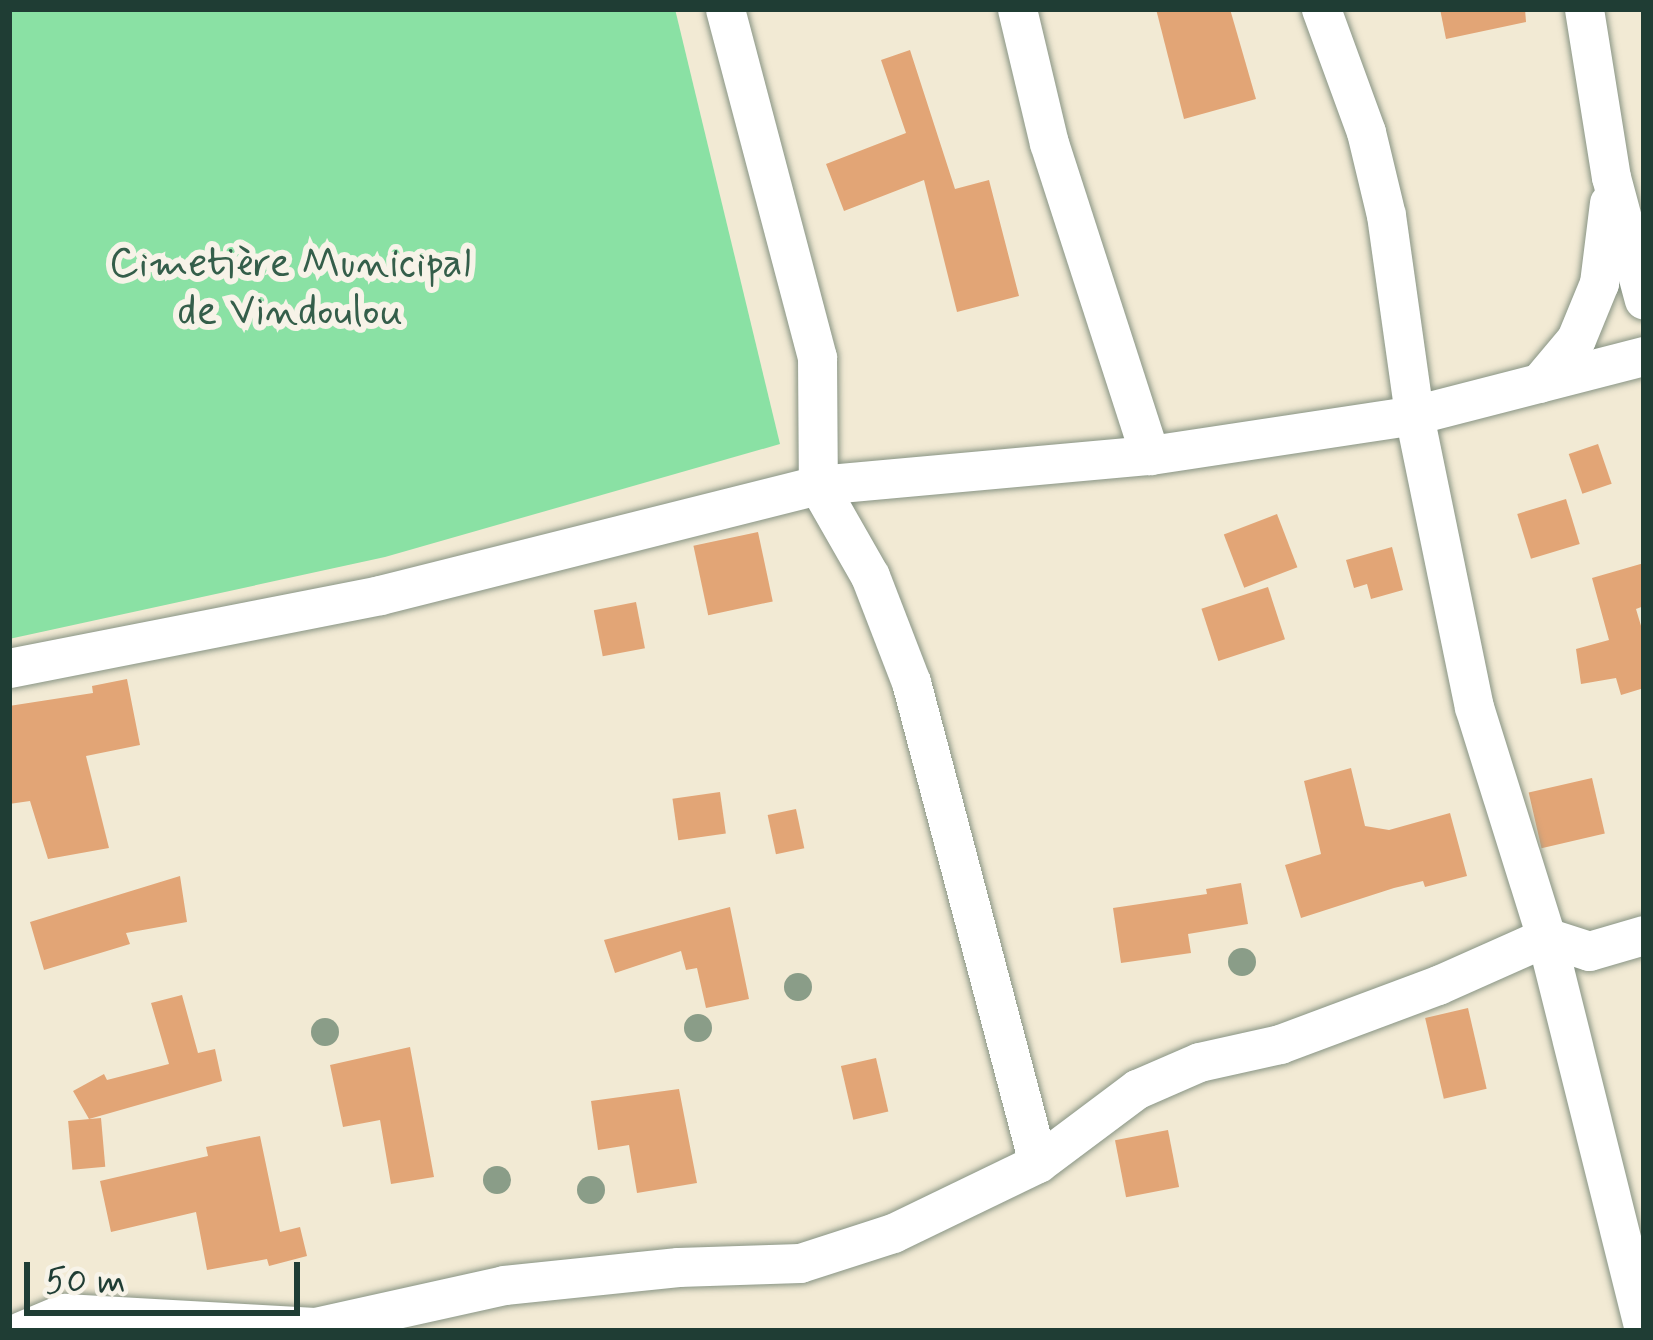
<!DOCTYPE html>
<html>
<head>
<meta charset="utf-8">
<style>
  body { margin:0 }
  #map { position:relative; width:1653px; height:1340px; overflow:hidden; background:#f2ead4; font-family:Mynerve,sans-serif }
  div>[style] { position:absolute }
  .green>* { inset:0; background:#8ae1a4 }
  .building>* { inset:0; background:#e2a576; transform-origin:0 0 }
  .roads { filter:drop-shadow(0 0 3px #889484) drop-shadow(0 0 3px #889484) }
  .minor>* { height:39px; margin:-19.5px; padding:0 19.5px; transform-origin:19.5px; border-radius:19.5px; background:#fff }
  .trees>* { width:28px; height:28px; margin:-14px; border-radius:50%; background:#8a9d88 }
  span { translate:-50% -50%; white-space:nowrap; text-align:center; line-height:1.15; -webkit-text-stroke:12px #f7f3e8; paint-order:stroke }
  .park-label { font-size:42px; color:#345e4a }
  .frame { position:absolute; inset:0; border:12px solid #1f3d34; pointer-events:none }
  .scale { position:absolute; left:24px; top:1262px; width:276px; height:54px; box-sizing:border-box; border:6px solid #1f3d34; border-top:0; padding-left:15px; font-size:36px; line-height:42px; white-space:nowrap; color:#1f3d34; -webkit-text-stroke:9px #f7f3e8; paint-order:stroke }
</style>
</head>
<body>
<div id="map">
  <div class="green">
    <i style="clip-path:polygon(9px 9px,675px 9px,780px 444px,385px 557px,9px 639px)"></i>
  </div>
  <div class="building">
    <i style="clip-path:polygon(1156px 9px,1230px 9px,1256px 99px,1184px 119px)"></i>
    <i style="clip-path:polygon(1440px 9px,1525px 9px,1526px 22px,1446px 39px)"></i>
    <i style="clip-path:polygon(910px 50px,955px 189px,989px 180px,1019px 296px,957px 312px,924px 180px,844px 211px,826px 164px,906px 133px,881px 60px)"></i>
    <i style="left:1598px;top:444px;width:42px;height:31px;rotate:71deg"></i>
    <i style="left:1566px;top:499px;width:47px;height:51px;rotate:73deg"></i>
    <i style="left:1277px;top:514px;width:57px;height:57px;rotate:69deg"></i>
    <i style="left:758px;top:532px;width:71px;height:66px;rotate:78deg"></i>
    <i style="clip-path:polygon(1392px 547px,1403px 590px,1371px 599px,1367px 584px,1354px 588px,1346px 560px)"></i>
    <i style="clip-path:polygon(1644px 563px,1644px 606px,1636px 609px,1644px 636px,1644px 688px,1621px 695px,1616px 678px,1581px 684px,1576px 649px,1609px 640px,1592px 578px)"></i>
    <i style="left:1268px;top:587px;width:55px;height:70px;rotate:72deg"></i>
    <i style="left:636px;top:602px;width:47px;height:43px;rotate:79deg"></i>
    <i style="clip-path:polygon(127px 679px,140px 745px,86px 756px,109px 848px,48px 859px,30px 801px,9px 804px,9px 706px,93px 693px,92px 686px)"></i>
    <i style="clip-path:polygon(1351px 768px,1365px 826px,1389px 830px,1450px 813px,1467px 876px,1425px 887px,1423px 881px,1394px 888px,1301px 918px,1285px 865px,1321px 854px,1304px 781px)"></i>
    <i style="left:1592px;top:778px;width:57px;height:65px;rotate:77deg"></i>
    <i style="left:720px;top:792px;width:42px;height:48px;rotate:82deg"></i>
    <i style="left:796px;top:809px;width:40px;height:29px;rotate:78deg"></i>
    <i style="clip-path:polygon(180px 876px,187px 922px,126px 933px,130px 944px,44px 970px,30px 922px)"></i>
    <i style="clip-path:polygon(1241px 883px,1248px 924px,1188px 934px,1191px 953px,1121px 963px,1113px 908px,1207px 894px,1206px 889px)"></i>
    <i style="clip-path:polygon(730px 907px,749px 999px,706px 1008px,697px 968px,686px 970px,681px 951px,615px 973px,604px 940px)"></i>
    <i style="clip-path:polygon(182px 995px,198px 1053px,215px 1049px,222px 1081px,89px 1119px,73px 1091px,104px 1074px,107px 1080px,169px 1064px,151px 1003px)"></i>
    <i style="left:1468px;top:1008px;width:83px;height:44px;rotate:77deg"></i>
    <i style="clip-path:polygon(410px 1047px,434px 1177px,391px 1184px,380px 1120px,343px 1127px,330px 1065px)"></i>
    <i style="left:876px;top:1058px;width:55px;height:36px;rotate:77deg"></i>
    <i style="clip-path:polygon(679px 1089px,697px 1183px,637px 1193px,629px 1145px,598px 1150px,591px 1101px)"></i>
    <i style="left:101px;top:1118px;width:49px;height:33px;rotate:85deg"></i>
    <i style="left:1168px;top:1130px;width:58px;height:54px;rotate:79deg"></i>
    <i style="clip-path:polygon(260px 1136px,280px 1232px,300px 1227px,307px 1256px,269px 1266px,267px 1259px,207px 1270px,196px 1212px,111px 1232px,100px 1181px,208px 1156px,206px 1147px)"></i>
  </div>
  <div class="roads">
    <div class="minor">
      <i style="left:725px;top:9px;width:360px;rotate:75.2deg"></i>
      <i style="left:817px;top:357px;width:128px;rotate:89.6deg"></i>
      <i style="left:818px;top:485px;width:105px;rotate:60.3deg"></i>
      <i style="left:870px;top:576px;width:114px;rotate:68.9deg"></i>
      <i style="left:911px;top:682px;width:497px;rotate:75.2deg"></i>
      <i style="left:1017px;top:9px;width:138px;rotate:76.6deg"></i>
      <i style="left:1049px;top:143px;width:328px;rotate:72.1deg"></i>
      <i style="left:1321px;top:9px;width:131px;rotate:69.9deg"></i>
      <i style="left:1366px;top:132px;width:85px;rotate:76.5deg"></i>
      <i style="left:1386px;top:215px;width:202px;rotate:82deg"></i>
      <i style="left:1414px;top:415px;width:298px;rotate:78.4deg"></i>
      <i style="left:1474px;top:707px;width:241px;rotate:72.6deg"></i>
      <i style="left:1546px;top:937px;width:406px;rotate:76deg"></i>
      <i style="left:1584px;top:9px;width:170px;rotate:80.9deg"></i>
      <i style="left:1611px;top:177px;width:127px;rotate:75deg"></i>
      <i style="left:1539px;top:383px;width:57px;rotate:-49.9deg"></i>
      <i style="left:1576px;top:339px;width:61px;rotate:-67.7deg"></i>
      <i style="left:1599px;top:283px;width:81px;rotate:-82.9deg"></i>
      <i style="left:9px;top:668px;width:378px;rotate:-11.1deg"></i>
      <i style="left:380px;top:595px;width:452px;rotate:-14.1deg"></i>
      <i style="left:818px;top:485px;width:333px;rotate:-5.2deg"></i>
      <i style="left:1150px;top:455px;width:267px;rotate:-8.6deg"></i>
      <i style="left:1414px;top:415px;width:237px;rotate:-14.4deg"></i>
      <i style="left:21px;top:1331px;width:47px;rotate:-22.7deg"></i>
      <i style="left:64px;top:1313px;width:251px;rotate:3.2deg"></i>
      <i style="left:315px;top:1327px;width:194px;rotate:-12.5deg"></i>
      <i style="left:504px;top:1285px;width:175px;rotate:-5.9deg"></i>
      <i style="left:678px;top:1267px;width:122px;rotate:-1.9deg"></i>
      <i style="left:800px;top:1263px;width:98px;rotate:-17.9deg"></i>
      <i style="left:893px;top:1233px;width:161px;rotate:-25.8deg"></i>
      <i style="left:1038px;top:1163px;width:124px;rotate:-36.8deg"></i>
      <i style="left:1137px;top:1089px;width:68px;rotate:-23.5deg"></i>
      <i style="left:1199px;top:1062px;width:83px;rotate:-12.5deg"></i>
      <i style="left:1280px;top:1044px;width:169px;rotate:-20.5deg"></i>
      <i style="left:1438px;top:985px;width:118px;rotate:-24deg"></i>
      <i style="left:1546px;top:937px;width:45px;rotate:18deg"></i>
      <i style="left:1589px;top:951px;width:57px;rotate:-16.2deg"></i>
    </div>
  </div>
  <div class="trees">
    <i style="left:1242px;top:962px"></i>
    <i style="left:798px;top:987px"></i>
    <i style="left:698px;top:1028px"></i>
    <i style="left:325px;top:1032px"></i>
    <i style="left:497px;top:1180px"></i>
    <i style="left:591px;top:1190px"></i>
  </div>
  <div class="park-label">
    <span style="left:290px;top:289px">Cimetière Municipal<br>de Vindoulou</span>
  </div>
  <div class="frame"></div>
  <div class="scale">50 m</div>
</div>
</body>
</html>
